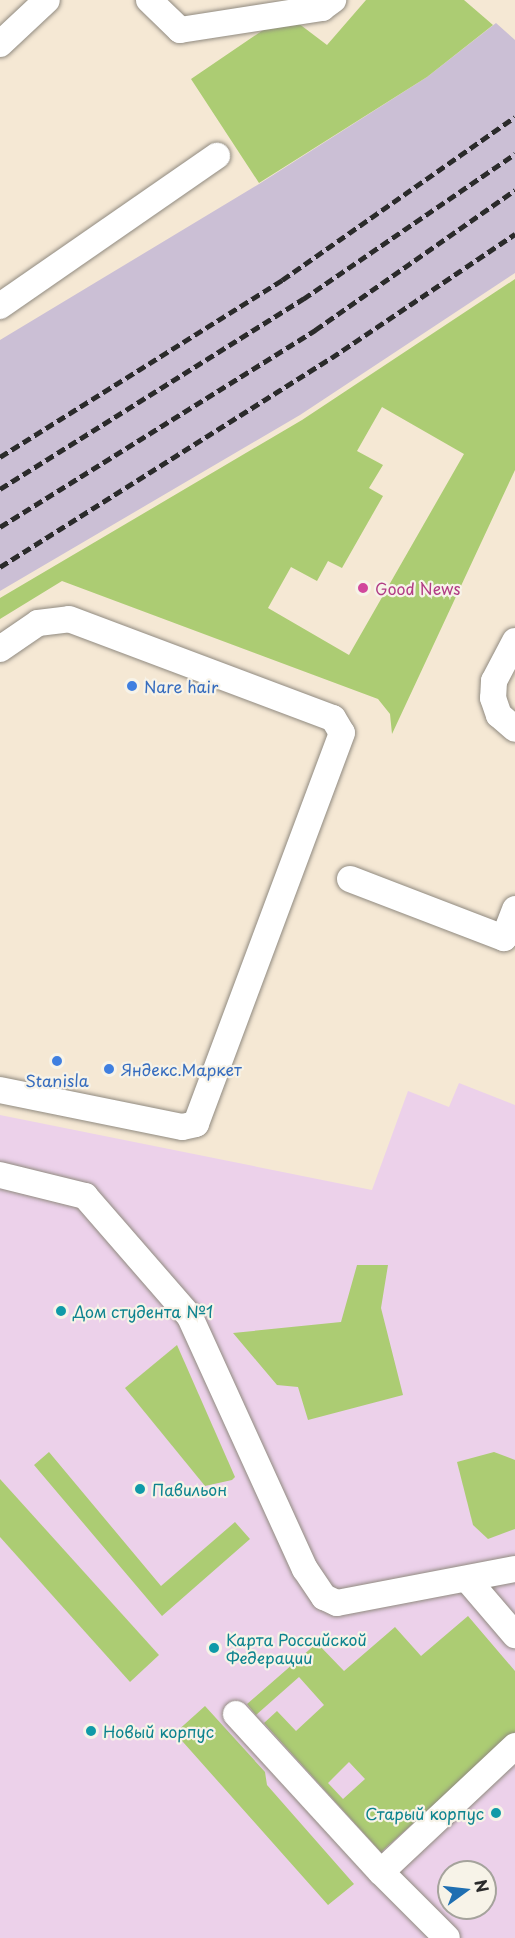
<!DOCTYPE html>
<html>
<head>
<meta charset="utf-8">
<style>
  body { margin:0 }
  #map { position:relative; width:515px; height:1938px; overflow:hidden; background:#f5e8d4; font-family:"Playpen Sans",sans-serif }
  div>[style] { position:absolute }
  .built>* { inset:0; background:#ecd1ea }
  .industrial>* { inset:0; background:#cbbfd5 }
  .green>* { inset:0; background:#accc73 }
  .roads { filter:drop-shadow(0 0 2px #908a80) drop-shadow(0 0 2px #908a80) }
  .lane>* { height:26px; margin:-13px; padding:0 13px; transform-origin:13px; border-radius:13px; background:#fff }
  .rail>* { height:4.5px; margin-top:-2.25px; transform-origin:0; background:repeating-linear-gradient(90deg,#2b2b2b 0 9px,transparent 0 13.5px) }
  .dots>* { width:16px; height:16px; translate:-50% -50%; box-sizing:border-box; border:3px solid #f7f3e8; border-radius:50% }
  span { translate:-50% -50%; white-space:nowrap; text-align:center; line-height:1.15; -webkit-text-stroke:4.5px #f7f3e8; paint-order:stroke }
  .hotel-label { font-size:16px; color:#b23c85 }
  .left { translate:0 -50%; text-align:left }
  .shop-label { font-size:16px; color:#366cbe }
  .culture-label { font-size:16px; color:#0d838f }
  .right { translate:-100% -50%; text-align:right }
  .north { position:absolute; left:437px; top:1860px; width:60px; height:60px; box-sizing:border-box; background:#f7f3e8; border:2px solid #a5a39c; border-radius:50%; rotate:75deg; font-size:16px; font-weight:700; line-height:24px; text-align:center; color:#2b2b2b }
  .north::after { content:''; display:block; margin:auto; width:21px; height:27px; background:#1f6fb2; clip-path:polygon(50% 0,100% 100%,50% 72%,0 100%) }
</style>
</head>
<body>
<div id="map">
  <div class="built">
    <i style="clip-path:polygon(evenodd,459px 1083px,515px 1105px,515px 1938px,0 1938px,0 1115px,372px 1190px,408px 1091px,449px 1107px,459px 1083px,449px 1872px,485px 1872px,485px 1908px,449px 1908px,449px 1872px)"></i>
  </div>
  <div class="industrial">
    <i style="clip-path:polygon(496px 23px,515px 40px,515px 273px,300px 415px,0 591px,0 340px,259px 184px,427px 77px)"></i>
  </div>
  <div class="green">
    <i style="clip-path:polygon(366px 0,464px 0,493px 25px,427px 77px,259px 183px,191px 79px,269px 26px,294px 20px,327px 45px)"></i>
    <i style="clip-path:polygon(evenodd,515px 279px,515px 470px,392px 734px,390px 714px,378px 699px,62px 581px,0 619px,0 598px,302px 420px,515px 279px,382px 407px,464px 454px,349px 655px,268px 608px,291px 567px,317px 581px,328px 561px,342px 568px,383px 496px,369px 488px,383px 465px,357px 451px,382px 407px)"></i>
    <i style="clip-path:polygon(357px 1265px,388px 1265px,381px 1308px,403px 1395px,308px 1420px,298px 1387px,277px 1385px,233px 1333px,341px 1322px)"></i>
    <i style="clip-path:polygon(177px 1345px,235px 1477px,232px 1480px,205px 1486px,125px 1388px)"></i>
    <i style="clip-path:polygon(49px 1452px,161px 1586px,235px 1522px,250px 1539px,162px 1616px,34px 1465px)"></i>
    <i style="clip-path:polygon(494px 1452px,515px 1460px,515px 1529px,488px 1539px,473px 1525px,457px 1462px)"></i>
    <i style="clip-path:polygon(0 1479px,159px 1655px,130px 1682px,0 1537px)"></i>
    <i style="clip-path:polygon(evenodd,468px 1616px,515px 1671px,515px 1732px,381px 1852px,264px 1723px,277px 1711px,296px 1731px,324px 1705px,299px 1677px,256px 1715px,247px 1704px,317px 1643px,344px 1671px,395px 1627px,421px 1656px,468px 1616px,349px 1762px,365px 1779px,343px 1799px,328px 1783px,349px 1762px)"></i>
    <i style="clip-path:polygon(205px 1706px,265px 1772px,267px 1785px,354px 1884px,328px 1905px,175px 1733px)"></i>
  </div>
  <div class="roads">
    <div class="lane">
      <i style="left:149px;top:0;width:43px;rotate:44.1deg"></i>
      <i style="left:180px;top:30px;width:144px;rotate:-8.8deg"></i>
      <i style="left:322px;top:8px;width:14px;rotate:-36deg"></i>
      <i style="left:0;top:44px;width:64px;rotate:-43.1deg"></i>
      <i style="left:0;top:306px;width:264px;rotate:-34.7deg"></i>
      <i style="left:515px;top:641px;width:45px;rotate:117.7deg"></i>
      <i style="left:494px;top:681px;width:17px;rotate:93deg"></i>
      <i style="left:493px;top:698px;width:18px;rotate:71deg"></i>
      <i style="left:499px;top:715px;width:21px;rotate:41deg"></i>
      <i style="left:0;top:649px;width:46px;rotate:-34.4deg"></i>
      <i style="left:38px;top:623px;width:31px;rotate:-7deg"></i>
      <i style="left:69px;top:619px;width:282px;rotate:20.6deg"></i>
      <i style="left:333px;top:718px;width:17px;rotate:59deg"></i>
      <i style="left:342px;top:733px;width:417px;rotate:110.5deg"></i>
      <i style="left:196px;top:1124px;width:14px;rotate:168deg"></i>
      <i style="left:182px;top:1127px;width:186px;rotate:-168.5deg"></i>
      <i style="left:350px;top:879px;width:165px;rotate:21deg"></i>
      <i style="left:504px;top:938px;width:31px;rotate:-69deg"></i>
      <i style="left:0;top:1175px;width:88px;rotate:13.9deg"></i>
      <i style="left:85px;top:1196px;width:160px;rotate:49deg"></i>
      <i style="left:190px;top:1317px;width:277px;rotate:65.5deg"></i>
      <i style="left:305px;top:1569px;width:34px;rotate:56deg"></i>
      <i style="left:324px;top:1597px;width:14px;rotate:25deg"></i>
      <i style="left:337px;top:1603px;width:181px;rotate:-10.8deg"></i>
      <i style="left:467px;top:1579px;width:74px;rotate:49.4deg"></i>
      <i style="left:236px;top:1714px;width:214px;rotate:47.5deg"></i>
      <i style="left:381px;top:1872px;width:93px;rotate:45deg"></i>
      <i style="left:381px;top:1872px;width:184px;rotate:-43.2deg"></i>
    </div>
  </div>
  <div class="rail">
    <i style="left:0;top:457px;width:333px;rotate:-32.1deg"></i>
    <i style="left:282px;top:280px;width:284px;rotate:-35deg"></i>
    <i style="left:0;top:489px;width:358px;rotate:-32.1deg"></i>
    <i style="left:303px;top:299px;width:257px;rotate:-34.4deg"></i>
    <i style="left:0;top:527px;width:372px;rotate:-32deg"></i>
    <i style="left:315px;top:330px;width:244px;rotate:-35deg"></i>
    <i style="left:0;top:567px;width:391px;rotate:-32.3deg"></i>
    <i style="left:331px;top:358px;width:222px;rotate:-34deg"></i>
  </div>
  <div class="dots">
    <i style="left:363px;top:588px;background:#d1479c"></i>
    <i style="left:132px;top:686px;background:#3f7fe0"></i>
    <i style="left:57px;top:1061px;background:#3f7fe0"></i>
    <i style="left:109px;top:1069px;background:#3f7fe0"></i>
    <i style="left:61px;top:1311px;background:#0f9aa8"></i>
    <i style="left:140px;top:1489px;background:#0f9aa8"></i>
    <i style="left:214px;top:1648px;background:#0f9aa8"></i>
    <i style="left:91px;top:1731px;background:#0f9aa8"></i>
    <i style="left:496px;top:1813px;background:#0f9aa8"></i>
  </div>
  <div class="hotel-label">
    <span class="left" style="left:375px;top:588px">Good News</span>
  </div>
  <div class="shop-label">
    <span class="left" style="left:144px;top:686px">Nare hair</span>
    <span class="left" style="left:121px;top:1069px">Яндекс.Маркет</span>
    <span style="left:57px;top:1080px">Stanisla</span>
  </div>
  <div class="culture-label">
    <span class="left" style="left:73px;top:1311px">Дом студента №1</span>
    <span class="left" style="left:152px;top:1489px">Павильон</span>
    <span class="left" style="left:226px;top:1648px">Карта Российской<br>Федерации</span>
    <span class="left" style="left:103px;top:1731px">Новый корпус</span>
    <span class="right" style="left:484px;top:1813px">Старый корпуc</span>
  </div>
  <div class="north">N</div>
</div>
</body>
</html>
